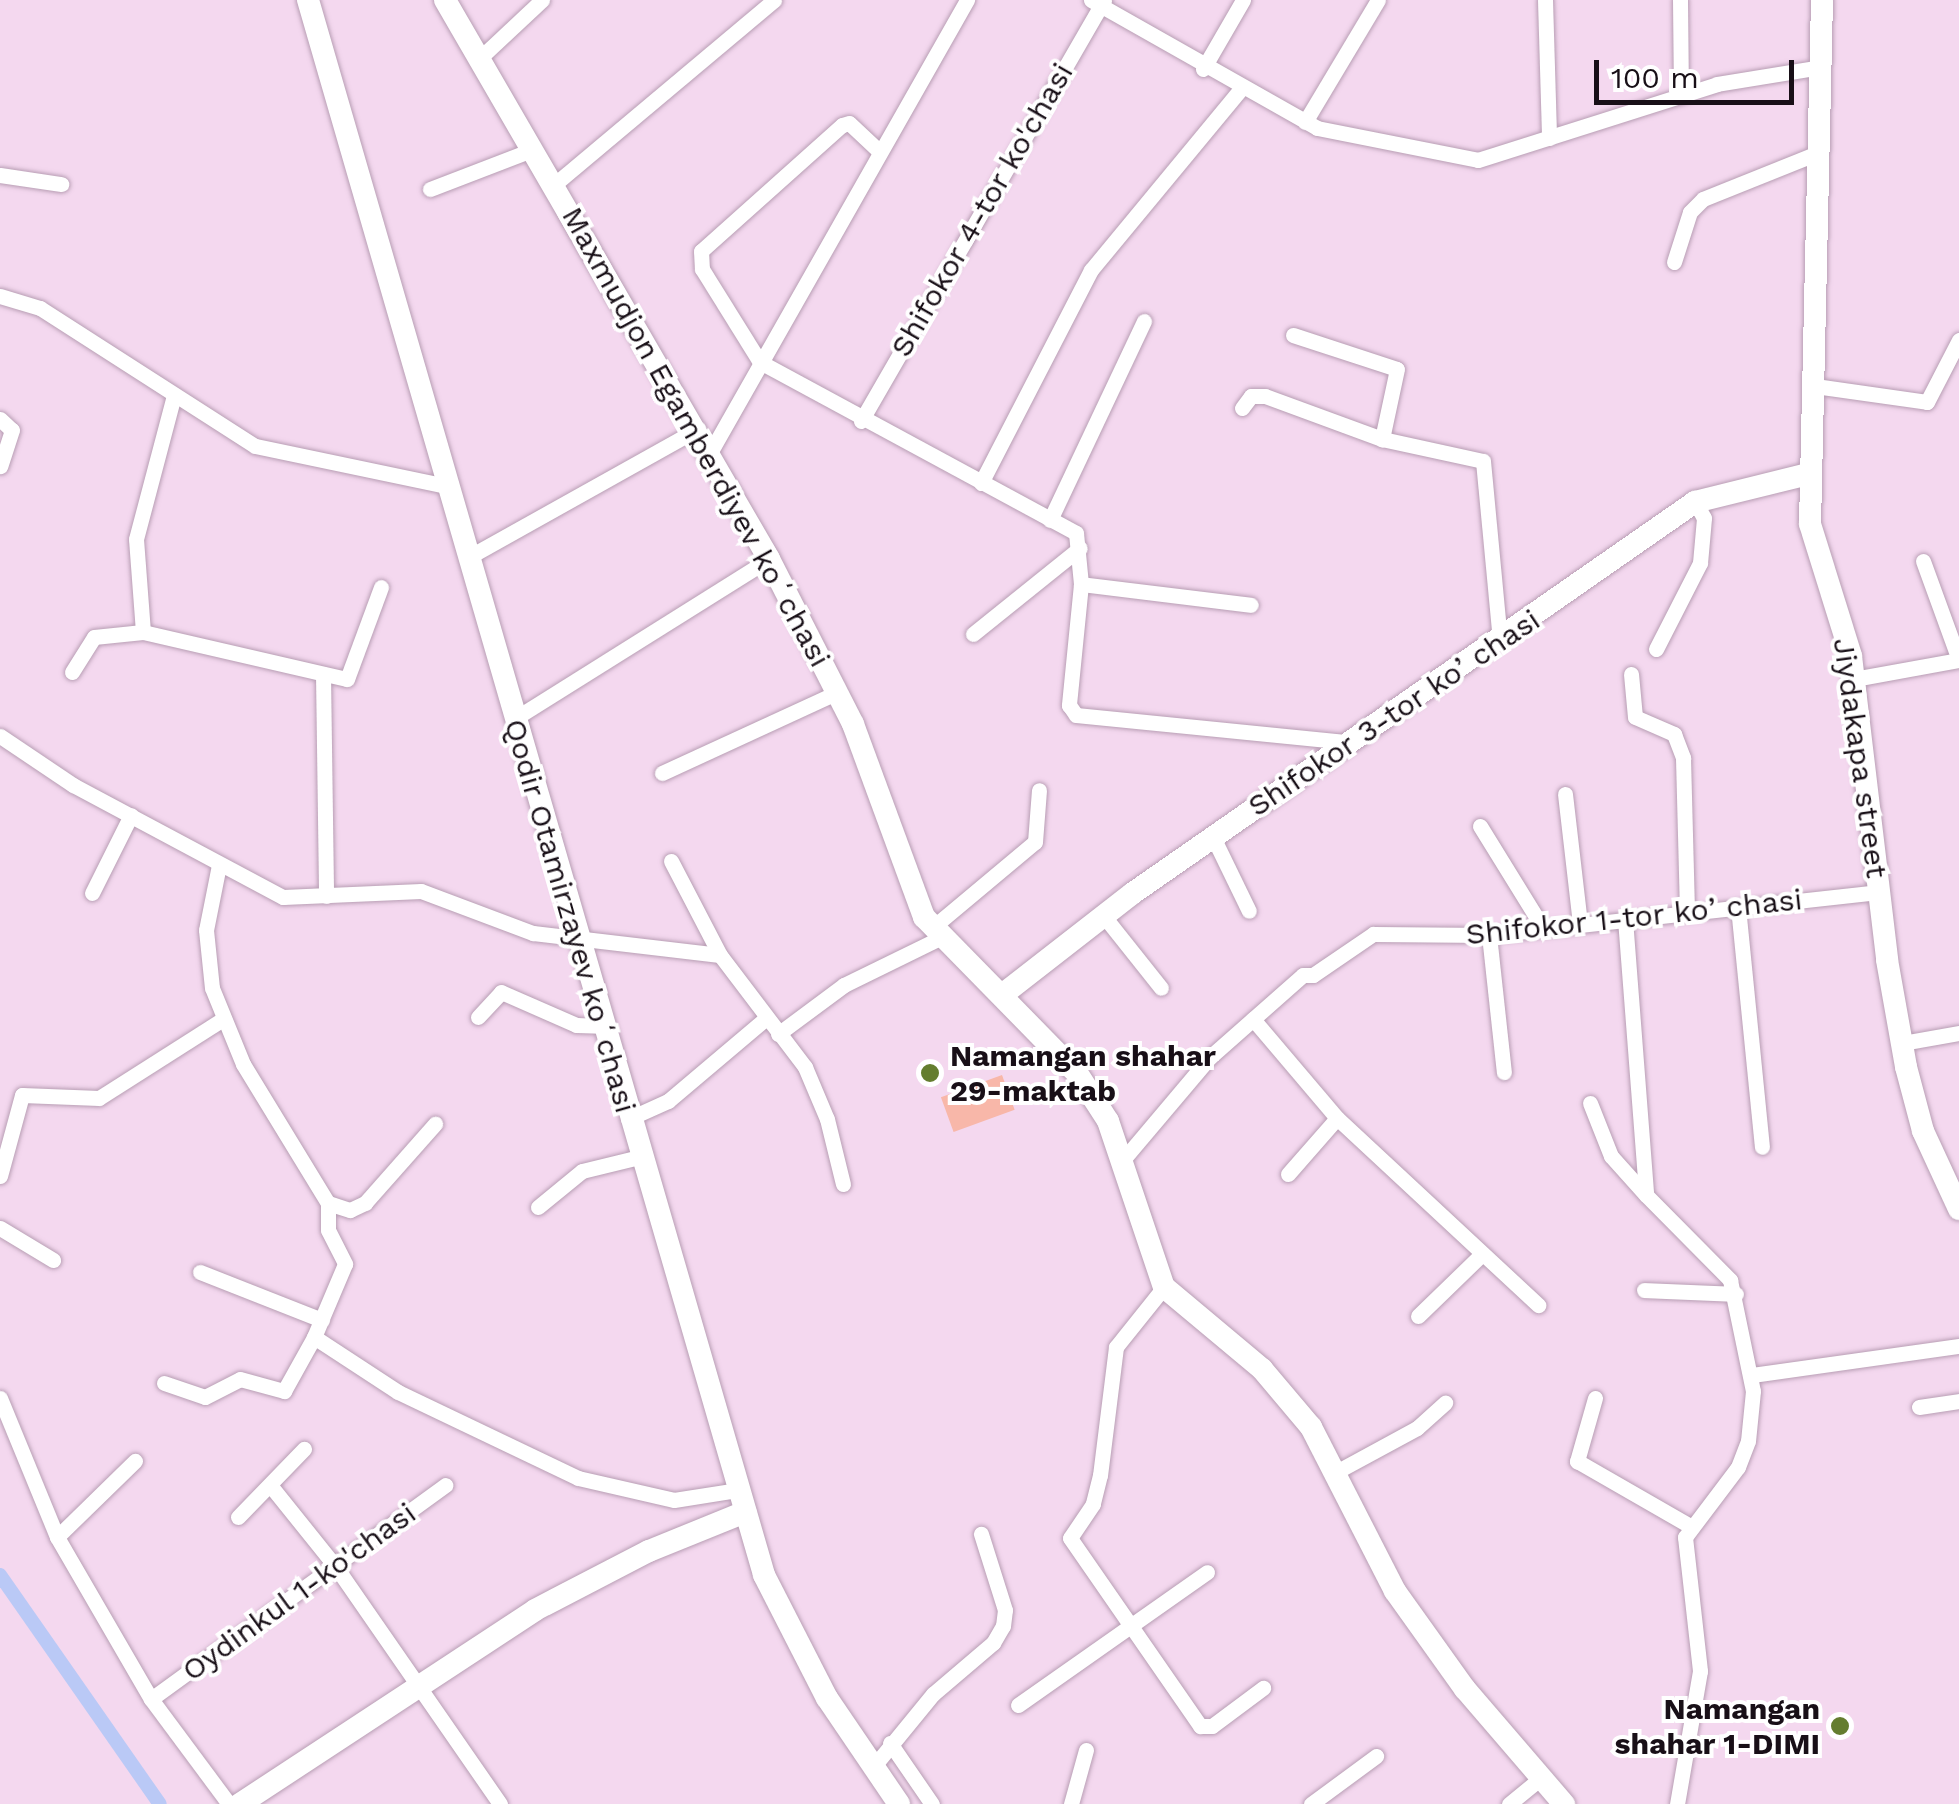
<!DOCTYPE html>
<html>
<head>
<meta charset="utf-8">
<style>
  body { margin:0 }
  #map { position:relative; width:1959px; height:1804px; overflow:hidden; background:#f4d8ef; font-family:"Work Sans",sans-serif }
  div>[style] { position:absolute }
  .green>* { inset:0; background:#f8b7a9; transform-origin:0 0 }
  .canal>* { height:14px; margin:-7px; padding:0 7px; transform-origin:7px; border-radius:7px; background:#bac9f6 }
  .roads { filter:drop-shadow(0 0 2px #b89eb4) drop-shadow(0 0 2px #b89eb4) }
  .street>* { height:15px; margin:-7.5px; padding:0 7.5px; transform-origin:7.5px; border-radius:7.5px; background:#fff }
  .secondary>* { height:22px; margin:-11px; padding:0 11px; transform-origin:11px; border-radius:11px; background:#fff }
  .dots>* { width:28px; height:28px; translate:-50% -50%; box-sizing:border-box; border:5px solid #fff; border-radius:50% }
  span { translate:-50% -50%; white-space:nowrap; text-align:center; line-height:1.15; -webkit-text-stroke:8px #fff; paint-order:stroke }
  .street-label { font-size:30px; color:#180f17 }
  .poi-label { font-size:30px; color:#180f17; font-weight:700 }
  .left { translate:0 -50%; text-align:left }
  .right { translate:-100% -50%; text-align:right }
  .scale { position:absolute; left:1594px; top:60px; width:200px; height:45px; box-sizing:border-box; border:5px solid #180f17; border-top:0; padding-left:12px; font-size:30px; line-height:35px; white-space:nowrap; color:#180f17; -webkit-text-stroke:8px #fff; paint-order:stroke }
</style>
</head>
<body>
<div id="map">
  <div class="green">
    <i style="left:1002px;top:1075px;width:37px;height:65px;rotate:70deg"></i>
  </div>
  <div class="canal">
    <i style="left:0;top:1575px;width:279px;rotate:55.1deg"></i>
  </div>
  <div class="roads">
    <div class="street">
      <i style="left:1091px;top:0;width:260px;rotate:29.5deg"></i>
      <i style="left:1317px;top:128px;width:164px;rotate:11.2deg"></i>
      <i style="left:1478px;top:160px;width:251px;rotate:-17.6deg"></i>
      <i style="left:1717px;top:84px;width:105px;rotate:-9.3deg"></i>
      <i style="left:1545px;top:0;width:138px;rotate:88.3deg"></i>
      <i style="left:1680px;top:0;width:96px;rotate:89.4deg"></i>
      <i style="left:480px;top:58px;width:85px;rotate:-43.1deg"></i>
      <i style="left:1203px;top:69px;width:80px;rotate:-59.9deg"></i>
      <i style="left:1305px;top:122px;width:142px;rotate:-59.1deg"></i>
      <i style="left:880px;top:152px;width:42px;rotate:-136.9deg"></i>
      <i style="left:849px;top:123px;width:7px;rotate:164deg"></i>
      <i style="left:842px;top:125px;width:189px;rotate:138.2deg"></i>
      <i style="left:701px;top:251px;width:18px;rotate:87deg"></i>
      <i style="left:702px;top:269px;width:110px;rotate:58.1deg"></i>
      <i style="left:760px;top:362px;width:359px;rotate:28.4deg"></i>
      <i style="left:1076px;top:533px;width:51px;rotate:84.4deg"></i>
      <i style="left:1081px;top:584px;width:122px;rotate:95.7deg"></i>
      <i style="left:1069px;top:705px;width:12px;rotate:55deg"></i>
      <i style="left:1076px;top:715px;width:273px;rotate:5.7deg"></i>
      <i style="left:0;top:175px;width:62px;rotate:8.4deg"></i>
      <i style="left:555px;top:184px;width:286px;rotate:-40deg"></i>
      <i style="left:430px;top:189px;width:111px;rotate:-21deg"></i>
      <i style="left:1674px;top:262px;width:52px;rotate:-72.3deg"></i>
      <i style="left:1690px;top:212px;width:18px;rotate:-45deg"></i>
      <i style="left:1703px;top:199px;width:126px;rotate:-21.9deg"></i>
      <i style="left:0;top:296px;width:42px;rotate:16.7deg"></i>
      <i style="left:40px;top:308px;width:255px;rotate:32.7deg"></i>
      <i style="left:255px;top:446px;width:196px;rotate:11.8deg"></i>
      <i style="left:1293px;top:335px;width:109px;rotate:18.1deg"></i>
      <i style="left:1397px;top:369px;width:72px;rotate:102.1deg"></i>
      <i style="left:1815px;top:386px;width:113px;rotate:8.1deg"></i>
      <i style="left:1927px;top:402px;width:70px;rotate:-62.7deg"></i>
      <i style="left:1242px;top:408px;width:15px;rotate:-53deg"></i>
      <i style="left:1251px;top:396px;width:14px"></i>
      <i style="left:1265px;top:396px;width:125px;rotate:20.2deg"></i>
      <i style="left:1382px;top:439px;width:103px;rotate:12.3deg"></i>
      <i style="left:1483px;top:461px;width:182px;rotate:84.6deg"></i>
      <i style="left:0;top:419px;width:16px;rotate:43deg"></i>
      <i style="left:12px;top:430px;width:38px;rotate:108deg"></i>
      <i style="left:861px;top:421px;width:486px;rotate:-60deg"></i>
      <i style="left:711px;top:451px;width:519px;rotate:-60.42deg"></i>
      <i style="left:981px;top:483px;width:240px;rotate:-62.7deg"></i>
      <i style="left:1091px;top:270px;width:235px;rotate:-50.4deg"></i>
      <i style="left:1050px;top:520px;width:220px;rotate:-64.7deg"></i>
      <i style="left:467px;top:558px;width:265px;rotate:-29.2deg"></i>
      <i style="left:1923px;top:561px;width:105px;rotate:70deg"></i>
      <i style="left:1081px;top:584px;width:171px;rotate:7deg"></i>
      <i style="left:143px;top:632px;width:93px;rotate:-94.3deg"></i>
      <i style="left:136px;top:539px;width:145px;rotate:-75.2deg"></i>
      <i style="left:973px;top:634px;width:137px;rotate:-38.8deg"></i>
      <i style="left:1656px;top:649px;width:97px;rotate:-62.9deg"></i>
      <i style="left:1700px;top:563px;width:45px;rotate:-84.9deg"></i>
      <i style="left:1704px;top:518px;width:18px;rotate:-119deg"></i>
      <i style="left:72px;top:672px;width:41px;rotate:-57.8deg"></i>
      <i style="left:94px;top:637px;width:49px;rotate:-5.8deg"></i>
      <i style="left:143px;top:632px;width:209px;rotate:13deg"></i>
      <i style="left:347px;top:679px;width:98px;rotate:-69.7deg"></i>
      <i style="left:323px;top:674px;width:222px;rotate:89.2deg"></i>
      <i style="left:1631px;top:674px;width:43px;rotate:84.7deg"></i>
      <i style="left:1635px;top:717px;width:43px;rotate:23.6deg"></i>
      <i style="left:1674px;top:734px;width:26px;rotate:69deg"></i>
      <i style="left:1683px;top:758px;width:155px;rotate:88.5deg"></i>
      <i style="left:1854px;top:679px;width:107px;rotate:-10.3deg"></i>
      <i style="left:514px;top:719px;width:301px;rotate:-32.1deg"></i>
      <i style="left:0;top:736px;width:88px;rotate:33.9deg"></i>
      <i style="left:73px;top:785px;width:238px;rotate:28.1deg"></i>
      <i style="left:283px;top:897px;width:138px;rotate:-2.5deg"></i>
      <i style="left:421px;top:891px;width:120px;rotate:20.6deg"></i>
      <i style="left:533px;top:933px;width:188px;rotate:6.7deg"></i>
      <i style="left:662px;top:773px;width:194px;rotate:-24.7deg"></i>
      <i style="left:1565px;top:794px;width:131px;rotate:83.4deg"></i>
      <i style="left:1480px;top:826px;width:120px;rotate:58.3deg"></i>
      <i style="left:1213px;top:837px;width:82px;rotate:64.1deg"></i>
      <i style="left:671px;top:861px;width:106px;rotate:62.5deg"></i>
      <i style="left:720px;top:955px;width:141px;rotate:52.8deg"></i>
      <i style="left:805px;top:1067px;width:56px;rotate:67.1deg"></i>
      <i style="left:827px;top:1119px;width:67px;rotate:76.2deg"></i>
      <i style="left:219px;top:865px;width:66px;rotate:101.3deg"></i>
      <i style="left:206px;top:930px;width:58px;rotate:84.1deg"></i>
      <i style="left:212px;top:988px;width:82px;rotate:67.8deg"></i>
      <i style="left:243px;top:1064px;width:163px;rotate:58.6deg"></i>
      <i style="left:328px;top:1203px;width:27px;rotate:90deg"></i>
      <i style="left:328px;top:1230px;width:38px;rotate:63deg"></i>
      <i style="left:345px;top:1264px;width:79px;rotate:113deg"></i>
      <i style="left:314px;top:1337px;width:100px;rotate:33.2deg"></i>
      <i style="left:398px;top:1392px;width:199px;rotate:25.5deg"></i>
      <i style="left:578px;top:1478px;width:98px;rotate:12.9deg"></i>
      <i style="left:674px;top:1500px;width:65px;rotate:-8.9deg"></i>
      <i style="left:92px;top:893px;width:87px;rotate:-63.4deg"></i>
      <i style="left:1738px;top:907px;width:241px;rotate:84.3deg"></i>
      <i style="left:1103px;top:915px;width:93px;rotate:51.5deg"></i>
      <i style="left:1625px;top:919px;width:277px;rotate:85.6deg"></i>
      <i style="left:1646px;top:1195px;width:120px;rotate:45.3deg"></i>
      <i style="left:1730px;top:1280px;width:113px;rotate:78.3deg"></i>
      <i style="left:1753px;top:1391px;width:50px;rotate:95.7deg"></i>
      <i style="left:1748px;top:1441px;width:28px;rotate:111deg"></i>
      <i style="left:1738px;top:1467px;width:88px;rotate:127.1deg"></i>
      <i style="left:1685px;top:1537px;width:135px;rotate:83.6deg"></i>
      <i style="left:1700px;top:1671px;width:135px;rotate:99.8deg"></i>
      <i style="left:932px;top:928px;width:134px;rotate:-39.9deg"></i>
      <i style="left:1035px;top:842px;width:52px;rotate:-85.6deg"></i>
      <i style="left:1489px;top:935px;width:138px;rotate:83.8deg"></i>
      <i style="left:478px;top:1017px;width:34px;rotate:-47deg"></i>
      <i style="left:501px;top:992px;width:82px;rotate:23.7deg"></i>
      <i style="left:576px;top:1025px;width:25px;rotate:2deg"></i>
      <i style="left:1253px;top:1019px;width:130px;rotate:49.7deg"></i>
      <i style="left:1337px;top:1118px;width:275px;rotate:42.9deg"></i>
      <i style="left:778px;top:1034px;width:82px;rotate:-36.6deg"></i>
      <i style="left:844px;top:985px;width:107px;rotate:-26.1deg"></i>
      <i style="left:1902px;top:1043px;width:58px;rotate:-10deg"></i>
      <i style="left:1590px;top:1103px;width:57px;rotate:68.4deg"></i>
      <i style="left:1611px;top:1156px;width:52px;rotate:48.1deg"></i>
      <i style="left:628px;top:1119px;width:44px;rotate:-24.2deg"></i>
      <i style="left:668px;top:1101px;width:127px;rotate:-40.2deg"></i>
      <i style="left:1122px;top:1161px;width:136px;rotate:-49.8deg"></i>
      <i style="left:1210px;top:1057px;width:124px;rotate:-41.4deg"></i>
      <i style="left:1303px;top:975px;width:10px"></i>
      <i style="left:1313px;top:975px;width:73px;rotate:-34.3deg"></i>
      <i style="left:1373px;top:934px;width:116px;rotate:0.5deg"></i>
      <i style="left:1489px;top:935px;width:392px;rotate:-6.3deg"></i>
      <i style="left:1288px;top:1174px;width:74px;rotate:-48.8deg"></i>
      <i style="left:0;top:1176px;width:84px;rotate:-74.8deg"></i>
      <i style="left:22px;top:1095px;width:77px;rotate:2.2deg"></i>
      <i style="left:99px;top:1098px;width:147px;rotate:-32.5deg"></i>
      <i style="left:328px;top:1203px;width:23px;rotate:18deg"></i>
      <i style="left:350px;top:1210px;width:17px;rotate:-25deg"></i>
      <i style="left:365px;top:1203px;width:106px;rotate:-48.5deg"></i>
      <i style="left:538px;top:1207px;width:57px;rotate:-39.3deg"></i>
      <i style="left:582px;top:1171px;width:59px;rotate:-13.8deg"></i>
      <i style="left:0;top:1228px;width:62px;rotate:31.1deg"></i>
      <i style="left:200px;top:1272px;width:131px;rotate:21.5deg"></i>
      <i style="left:1164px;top:1287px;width:77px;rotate:128.7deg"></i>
      <i style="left:1116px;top:1347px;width:129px;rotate:97.1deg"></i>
      <i style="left:1100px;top:1475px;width:30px;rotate:104deg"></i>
      <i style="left:1093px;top:1504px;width:41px;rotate:124.1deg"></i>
      <i style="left:1070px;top:1538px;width:229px;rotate:55.3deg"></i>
      <i style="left:1200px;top:1726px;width:12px"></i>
      <i style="left:1212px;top:1726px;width:64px;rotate:-36.7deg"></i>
      <i style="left:1644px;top:1290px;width:92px;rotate:2.5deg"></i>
      <i style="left:1418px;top:1316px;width:88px;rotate:-44.1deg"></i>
      <i style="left:1752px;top:1375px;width:209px;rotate:-8deg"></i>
      <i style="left:164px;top:1383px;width:43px;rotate:18.9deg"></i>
      <i style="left:205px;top:1397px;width:39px;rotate:-27deg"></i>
      <i style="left:240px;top:1379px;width:46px;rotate:15.3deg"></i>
      <i style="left:284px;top:1391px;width:62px;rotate:-60.9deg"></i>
      <i style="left:0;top:1398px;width:150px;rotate:67.7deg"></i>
      <i style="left:57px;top:1537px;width:187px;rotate:59.9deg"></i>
      <i style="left:151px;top:1699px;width:131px;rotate:53.4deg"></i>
      <i style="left:1595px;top:1398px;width:66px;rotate:105.9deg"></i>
      <i style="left:1577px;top:1461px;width:130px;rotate:29.9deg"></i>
      <i style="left:1919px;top:1407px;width:40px;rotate:-8.5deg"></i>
      <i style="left:1336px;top:1472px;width:92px;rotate:-28.5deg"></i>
      <i style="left:1417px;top:1428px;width:38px;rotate:-42deg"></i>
      <i style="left:270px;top:1485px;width:105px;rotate:51.2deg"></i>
      <i style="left:336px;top:1567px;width:288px;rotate:55.3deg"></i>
      <i style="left:238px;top:1517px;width:95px;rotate:-45.9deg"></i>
      <i style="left:57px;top:1537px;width:109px;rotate:-44.3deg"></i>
      <i style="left:151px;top:1699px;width:364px;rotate:-36deg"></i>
      <i style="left:1018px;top:1705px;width:231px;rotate:-35.1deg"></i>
      <i style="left:890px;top:1743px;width:74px;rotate:55.5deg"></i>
      <i style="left:874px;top:1766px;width:93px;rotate:-50.7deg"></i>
      <i style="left:933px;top:1694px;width:79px;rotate:-40.4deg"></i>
      <i style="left:993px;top:1643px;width:20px;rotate:-60deg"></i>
      <i style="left:1003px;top:1626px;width:16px;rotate:-83deg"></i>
      <i style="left:1005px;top:1610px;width:80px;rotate:-107.5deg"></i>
      <i style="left:1071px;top:1804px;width:56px;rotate:-74.5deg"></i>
      <i style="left:1311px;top:1804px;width:81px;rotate:-36.4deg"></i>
      <i style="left:1509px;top:1804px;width:43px;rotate:-39.3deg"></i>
    </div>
    <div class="secondary">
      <i style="left:308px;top:0;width:1640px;rotate:73.85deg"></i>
      <i style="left:764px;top:1575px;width:138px;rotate:62.9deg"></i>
      <i style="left:827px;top:1698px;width:128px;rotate:55.8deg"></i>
      <i style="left:445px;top:0;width:646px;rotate:59.9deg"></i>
      <i style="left:769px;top:559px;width:185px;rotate:63deg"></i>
      <i style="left:853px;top:724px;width:206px;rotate:69.8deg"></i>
      <i style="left:924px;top:917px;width:219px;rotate:45.6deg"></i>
      <i style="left:1077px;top:1073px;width:57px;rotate:57.1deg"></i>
      <i style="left:1108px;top:1121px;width:175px;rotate:71.4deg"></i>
      <i style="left:1164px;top:1287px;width:128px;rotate:39.9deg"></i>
      <i style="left:1262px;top:1369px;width:76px;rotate:49.8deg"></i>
      <i style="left:1311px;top:1427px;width:184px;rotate:62.9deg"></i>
      <i style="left:1395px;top:1591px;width:120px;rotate:54.5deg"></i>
      <i style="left:1465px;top:1689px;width:152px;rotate:49.3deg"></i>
      <i style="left:1822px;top:0;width:524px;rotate:91.31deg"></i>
      <i style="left:1810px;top:524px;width:138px;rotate:72.7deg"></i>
      <i style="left:1851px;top:656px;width:306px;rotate:83.2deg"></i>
      <i style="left:1887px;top:960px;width:109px;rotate:79.9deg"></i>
      <i style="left:1906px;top:1067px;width:66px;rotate:75.1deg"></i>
      <i style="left:1923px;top:1131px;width:86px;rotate:65.2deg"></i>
      <i style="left:1002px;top:995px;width:166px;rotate:-37.9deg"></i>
      <i style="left:1133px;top:893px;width:685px;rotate:-34.83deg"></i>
      <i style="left:1695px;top:502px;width:116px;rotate:-13.9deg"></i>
      <i style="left:240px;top:1804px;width:353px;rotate:-33.3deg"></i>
      <i style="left:535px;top:1610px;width:128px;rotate:-27.4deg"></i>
      <i style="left:649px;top:1551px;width:104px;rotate:-22.1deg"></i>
    </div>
  </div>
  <div class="dots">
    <i style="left:930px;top:1073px;background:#647d2f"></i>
    <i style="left:1840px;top:1726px;background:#647d2f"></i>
  </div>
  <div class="street-label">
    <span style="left:982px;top:210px;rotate:-60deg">Shifokor 4-tor ko'chasi</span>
    <span style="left:696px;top:437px;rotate:61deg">Maxmudjon Egamberdiyev koʻchasi</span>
    <span style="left:1394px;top:713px;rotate:-34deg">Shifokor 3-tor koʼchasi</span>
    <span style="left:1860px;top:758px;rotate:82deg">Jiydakapa street</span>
    <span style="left:570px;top:916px;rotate:74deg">Qodir Otamirzayev koʻchasi</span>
    <span style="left:1634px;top:917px;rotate:-6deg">Shifokor 1-tor koʼchasi</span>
    <span style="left:299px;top:1592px;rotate:-36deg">Oydinkul 1-ko'chasi</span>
  </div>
  <div class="poi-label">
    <span class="left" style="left:950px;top:1073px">Namangan shahar<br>29-maktab</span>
    <span class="right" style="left:1820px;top:1726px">Namangan<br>shahar 1-DIMI</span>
  </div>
  <div class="scale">100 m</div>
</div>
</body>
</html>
